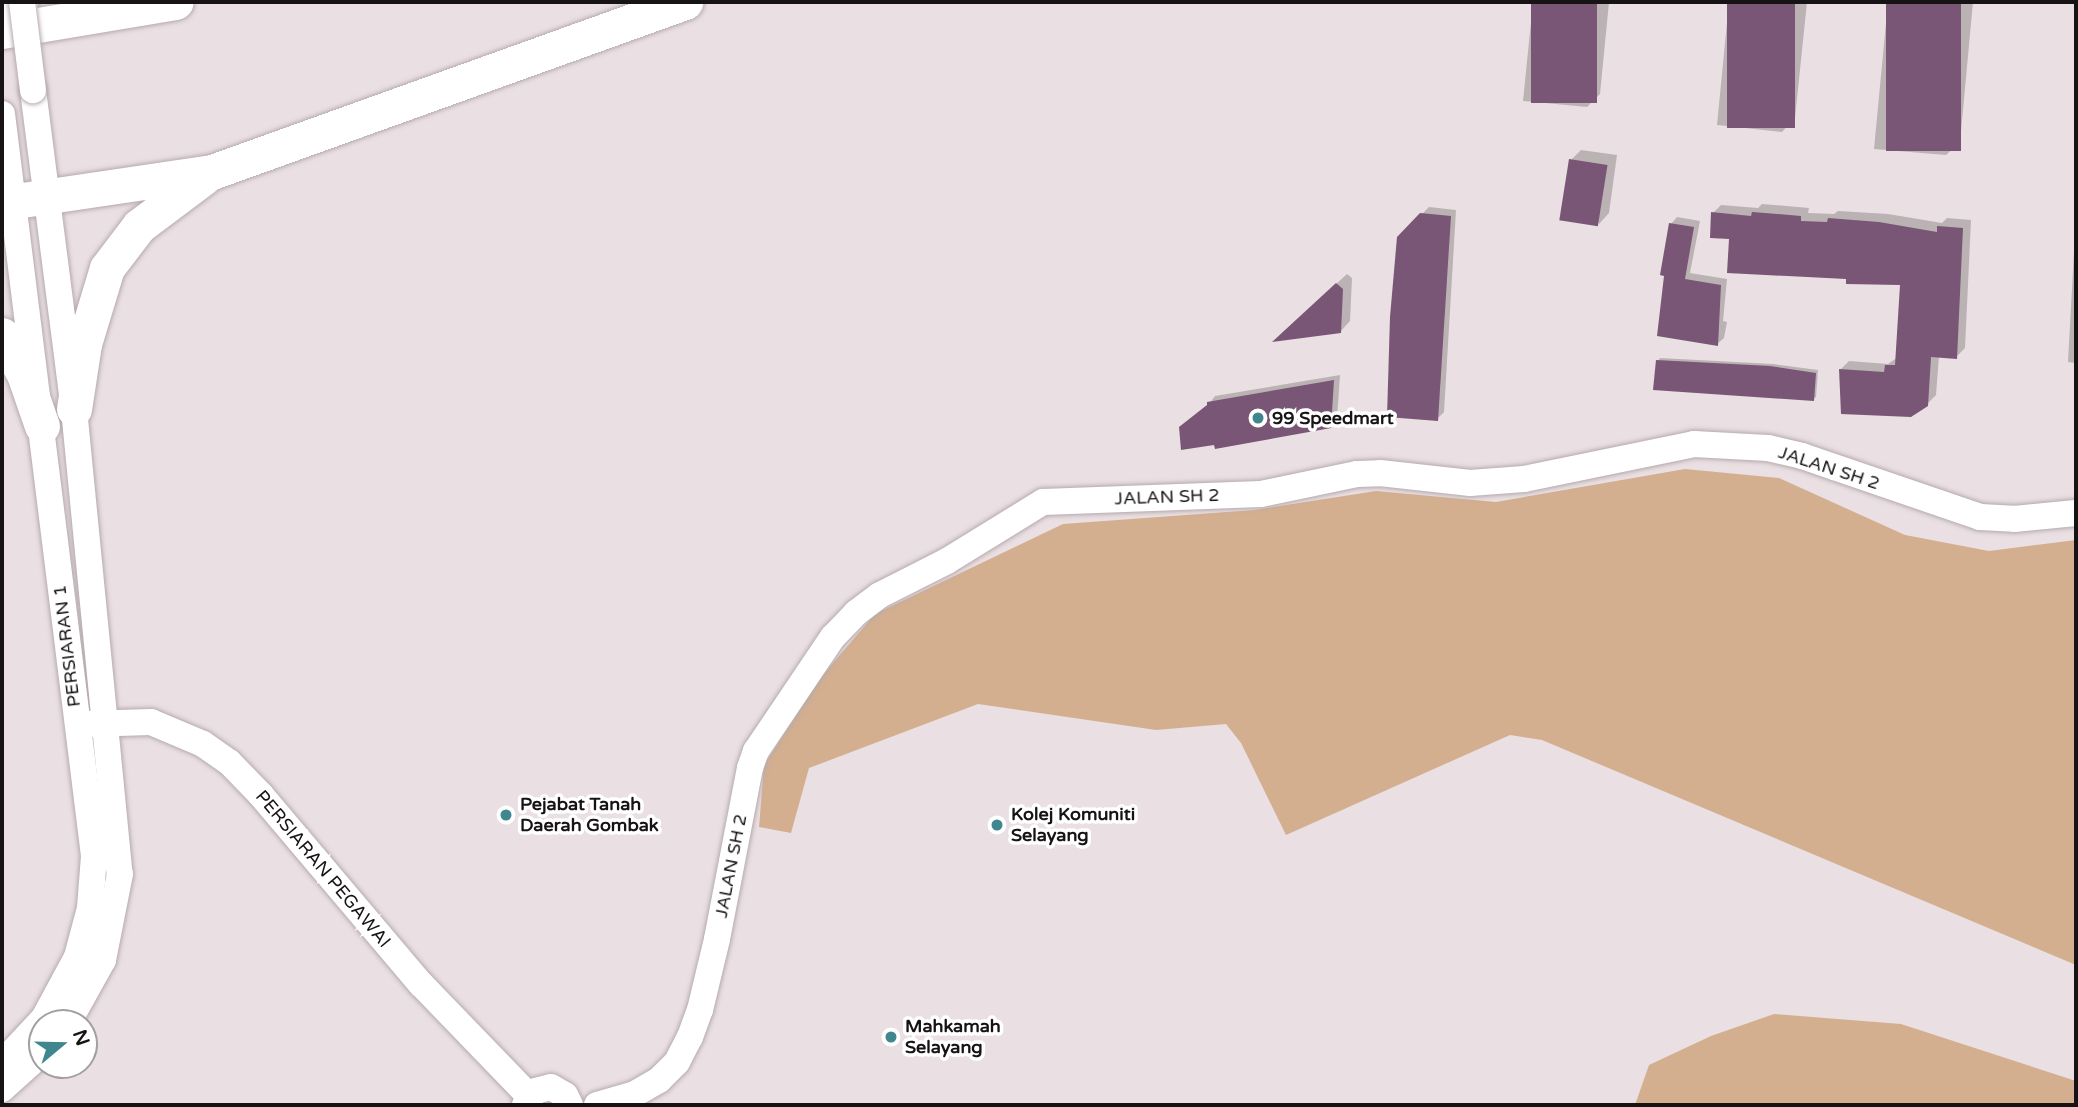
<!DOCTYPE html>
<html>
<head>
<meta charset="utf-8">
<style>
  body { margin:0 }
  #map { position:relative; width:2078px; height:1107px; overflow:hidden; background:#eadfe2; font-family:"Varela Round",sans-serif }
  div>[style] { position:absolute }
  .green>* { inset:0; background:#d3af90 }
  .shadow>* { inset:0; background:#0003 }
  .building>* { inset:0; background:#795675; transform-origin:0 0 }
  .roads { filter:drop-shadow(0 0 2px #b5aaad) drop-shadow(0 0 2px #b5aaad) }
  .secondary>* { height:26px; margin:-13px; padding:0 13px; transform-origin:13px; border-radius:13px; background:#fff }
  .highway>* { height:35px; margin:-17.5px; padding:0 17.5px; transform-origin:17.5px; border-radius:17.5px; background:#fff }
  .bridges { filter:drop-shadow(0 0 2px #b5aaad) drop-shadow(0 0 2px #b5aaad) }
  .secondary-bridge>* { height:26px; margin:-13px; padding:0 13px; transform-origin:13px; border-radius:13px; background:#fff }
  .dots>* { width:19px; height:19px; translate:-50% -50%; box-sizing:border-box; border:4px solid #fff; border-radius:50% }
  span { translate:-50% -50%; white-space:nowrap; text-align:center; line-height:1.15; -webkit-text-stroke:7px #fff; paint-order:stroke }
  .poi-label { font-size:18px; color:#171314; font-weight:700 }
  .left { translate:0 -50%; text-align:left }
  .street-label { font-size:18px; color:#171314 }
  .frame { position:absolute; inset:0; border:4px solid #171314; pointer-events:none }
  .north { position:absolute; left:28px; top:1009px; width:70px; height:70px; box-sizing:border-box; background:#fff; border:2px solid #a2a1a1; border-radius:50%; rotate:71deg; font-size:19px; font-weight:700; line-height:28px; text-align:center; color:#171314 }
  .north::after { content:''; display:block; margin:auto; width:24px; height:32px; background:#3f868f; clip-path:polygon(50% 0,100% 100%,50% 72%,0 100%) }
</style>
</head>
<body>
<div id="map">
  <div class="green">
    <i style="clip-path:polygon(1685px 469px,1779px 478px,1905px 535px,1989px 551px,2076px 540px,2076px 965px,1542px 740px,1510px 735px,1286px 835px,1241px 743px,1226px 724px,1156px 730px,978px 704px,809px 768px,791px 833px,759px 827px,764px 765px,821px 677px,875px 614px,1063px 524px,1254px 510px,1376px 491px,1496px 502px)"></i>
    <i style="clip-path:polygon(1774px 1014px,1901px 1024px,2076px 1081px,2076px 1105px,1635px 1105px,1649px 1065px,1711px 1036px)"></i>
  </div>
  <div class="shadow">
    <i style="clip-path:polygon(1533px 2px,1609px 2px,1600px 94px,1587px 107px,1523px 101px)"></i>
    <i style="clip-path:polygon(1729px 2px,1807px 2px,1795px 118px,1782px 132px,1717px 125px)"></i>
    <i style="clip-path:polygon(1888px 2px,1973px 2px,1960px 142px,1946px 155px,1874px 149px)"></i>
    <i style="clip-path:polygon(1581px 150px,1617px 155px,1609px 213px,1599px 224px,1571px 160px)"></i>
    <i style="clip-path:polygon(1762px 204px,1809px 208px,1808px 213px,1834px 214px,1838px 211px,1888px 214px,1942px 223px,1947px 218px,1971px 220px,1965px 348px,1956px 357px,1939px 356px,1936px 395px,1927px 404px,1841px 369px,1849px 361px,1888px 364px,1898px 357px,1902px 283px,1848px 277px,1768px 275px,1731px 238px,1713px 213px,1721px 205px,1758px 208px)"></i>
    <i style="clip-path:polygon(1429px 207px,1456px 210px,1444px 412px,1437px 419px,1398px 238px)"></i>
    <i style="clip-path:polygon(2076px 215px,2076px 363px,2068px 362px)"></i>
    <i style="clip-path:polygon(1677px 217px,1700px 221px,1690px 273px,1727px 279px,1723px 321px,1727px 322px,1724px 338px,1717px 344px,1659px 334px,1671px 224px)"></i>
    <i style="clip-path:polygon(1347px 274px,1352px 278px,1350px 321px,1340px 332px,1284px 332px)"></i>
    <i style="clip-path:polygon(1660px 358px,1773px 364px,1818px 370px,1816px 397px,1813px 399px,1658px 361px)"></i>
    <i style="clip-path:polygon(1340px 375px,1337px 419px,1330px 426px,1209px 404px,1215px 396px)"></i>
  </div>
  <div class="building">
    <i style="left:1531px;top:2px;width:66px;height:101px"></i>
    <i style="left:1727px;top:2px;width:68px;height:126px"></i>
    <i style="left:1886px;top:2px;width:75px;height:149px"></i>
    <i style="left:1569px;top:159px;width:39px;height:62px;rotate:9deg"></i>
    <i style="clip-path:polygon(1711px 212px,1751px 216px,1752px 212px,1765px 213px,1801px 216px,1801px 221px,1827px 222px,1828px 218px,1879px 222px,1937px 232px,1937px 226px,1963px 228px,1957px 359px,1931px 357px,1928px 406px,1911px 417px,1841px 414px,1839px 369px,1884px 372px,1885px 365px,1895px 365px,1900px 285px,1846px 284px,1846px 279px,1727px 273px,1729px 239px,1710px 238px)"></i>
    <i style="clip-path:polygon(1420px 213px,1451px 216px,1438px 421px,1387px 417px,1390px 317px,1397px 237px)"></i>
    <i style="clip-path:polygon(1669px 223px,1694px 227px,1685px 279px,1721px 285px,1718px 346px,1657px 336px,1664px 276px,1660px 275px)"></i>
    <i style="clip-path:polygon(1336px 283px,1343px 289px,1341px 333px,1272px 342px)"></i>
    <i style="clip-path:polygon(1656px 360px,1770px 366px,1816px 373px,1814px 401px,1653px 390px)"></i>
    <i style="clip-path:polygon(1334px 380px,1331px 428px,1215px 449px,1214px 445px,1181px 450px,1179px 427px,1207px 405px,1207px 402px)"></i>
  </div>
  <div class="roads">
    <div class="secondary">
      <i style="left:33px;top:90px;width:322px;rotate:82.7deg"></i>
      <i style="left:74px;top:409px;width:467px;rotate:84.4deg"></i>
      <i style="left:120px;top:874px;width:88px;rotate:101.2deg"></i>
      <i style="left:103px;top:960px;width:72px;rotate:119.1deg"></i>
      <i style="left:2px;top:114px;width:748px;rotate:82.93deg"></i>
      <i style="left:94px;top:856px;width:52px;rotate:94.4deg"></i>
      <i style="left:90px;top:908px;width:51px;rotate:104.9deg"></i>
      <i style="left:77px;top:957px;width:69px;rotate:118.4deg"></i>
      <i style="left:44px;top:1018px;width:62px;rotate:133deg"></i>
      <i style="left:85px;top:724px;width:66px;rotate:-1.7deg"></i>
      <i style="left:151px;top:722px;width:56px;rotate:22.9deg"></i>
      <i style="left:203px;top:744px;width:32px;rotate:35deg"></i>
      <i style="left:229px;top:762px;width:46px;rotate:45.9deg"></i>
      <i style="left:261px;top:795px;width:248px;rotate:49.8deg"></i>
      <i style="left:421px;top:984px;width:156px;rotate:46deg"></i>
      <i style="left:2px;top:1089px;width:54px;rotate:-42deg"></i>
      <i style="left:525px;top:1105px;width:17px;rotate:-54deg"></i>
      <i style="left:535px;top:1091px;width:16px;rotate:-14deg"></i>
      <i style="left:551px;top:1087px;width:16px;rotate:30deg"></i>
      <i style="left:565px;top:1095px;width:11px;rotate:63deg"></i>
      <i style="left:597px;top:1105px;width:37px;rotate:-16deg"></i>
      <i style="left:633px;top:1095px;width:30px;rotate:-30deg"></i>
      <i style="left:659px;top:1080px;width:25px;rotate:-45deg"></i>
      <i style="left:677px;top:1062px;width:28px;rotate:-63deg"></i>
      <i style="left:690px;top:1037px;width:29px;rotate:-70deg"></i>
      <i style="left:700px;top:1010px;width:73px;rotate:-76.5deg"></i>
      <i style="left:717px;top:939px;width:174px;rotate:-79.1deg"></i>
      <i style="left:750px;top:768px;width:18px;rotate:-71deg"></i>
      <i style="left:756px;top:751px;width:138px;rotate:-56deg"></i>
      <i style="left:833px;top:637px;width:33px;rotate:-46deg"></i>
      <i style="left:856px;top:613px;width:30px;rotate:-37deg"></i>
      <i style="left:880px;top:595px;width:75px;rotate:-26.9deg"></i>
      <i style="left:947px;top:561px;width:113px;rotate:-31.6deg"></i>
      <i style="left:1043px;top:502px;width:218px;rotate:-2.1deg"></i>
      <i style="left:1261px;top:494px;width:98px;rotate:-11.8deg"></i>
      <i style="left:1357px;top:474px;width:23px;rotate:-2deg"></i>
      <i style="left:1380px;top:473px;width:91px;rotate:6.3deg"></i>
      <i style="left:1470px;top:483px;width:54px;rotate:-4.2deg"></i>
      <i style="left:1524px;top:479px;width:174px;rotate:-11.6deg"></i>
      <i style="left:1694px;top:444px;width:74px;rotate:3.1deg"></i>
      <i style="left:1768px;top:448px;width:35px;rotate:13deg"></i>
      <i style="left:1802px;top:456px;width:188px;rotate:18.9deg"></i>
      <i style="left:1980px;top:517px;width:34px;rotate:3deg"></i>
      <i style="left:2014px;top:519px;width:62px;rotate:-5.5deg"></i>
    </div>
    <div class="highway">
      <i style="left:2px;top:4px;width:18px;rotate:-6deg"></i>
      <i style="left:2px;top:31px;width:176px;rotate:-9.5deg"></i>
      <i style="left:2px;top:203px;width:212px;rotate:-8.4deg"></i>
      <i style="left:212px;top:172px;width:503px;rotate:-19.77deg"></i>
      <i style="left:2px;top:335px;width:45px;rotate:60.6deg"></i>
      <i style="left:24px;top:374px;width:55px;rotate:70.9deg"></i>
      <i style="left:74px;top:409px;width:66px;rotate:-81.3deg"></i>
      <i style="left:84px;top:344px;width:79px;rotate:-73.2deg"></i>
      <i style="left:107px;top:268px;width:53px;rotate:-52.7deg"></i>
      <i style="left:139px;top:226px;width:80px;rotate:-36.9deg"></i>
    </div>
  </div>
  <div class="bridges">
    <div class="secondary-bridge">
      <i style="left:22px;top:2px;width:89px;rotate:82.9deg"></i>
    </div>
  </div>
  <div class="dots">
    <i style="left:1258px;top:418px;background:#3f868f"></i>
    <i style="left:506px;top:815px;background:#3f868f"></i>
    <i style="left:997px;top:825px;background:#3f868f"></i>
    <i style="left:891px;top:1037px;background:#3f868f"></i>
  </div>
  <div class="poi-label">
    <span class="left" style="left:1272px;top:418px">99 Speedmart</span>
    <span class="left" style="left:520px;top:815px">Pejabat Tanah<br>Daerah Gombak</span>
    <span class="left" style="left:1011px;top:825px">Kolej Komuniti<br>Selayang</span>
    <span class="left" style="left:905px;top:1037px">Mahkamah<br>Selayang</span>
  </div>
  <div class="street-label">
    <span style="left:1829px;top:468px;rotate:18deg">JALAN SH 2</span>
    <span style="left:1167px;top:497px;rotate:-2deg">JALAN SH 2</span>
    <span style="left:67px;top:646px;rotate:-97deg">PERSIARAN 1</span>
    <span style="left:731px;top:866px;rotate:-79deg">JALAN SH 2</span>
    <span style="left:323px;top:869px;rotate:50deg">PERSIARAN PEGAWAI</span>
  </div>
  <div class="frame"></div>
  <div class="north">N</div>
</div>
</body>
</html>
